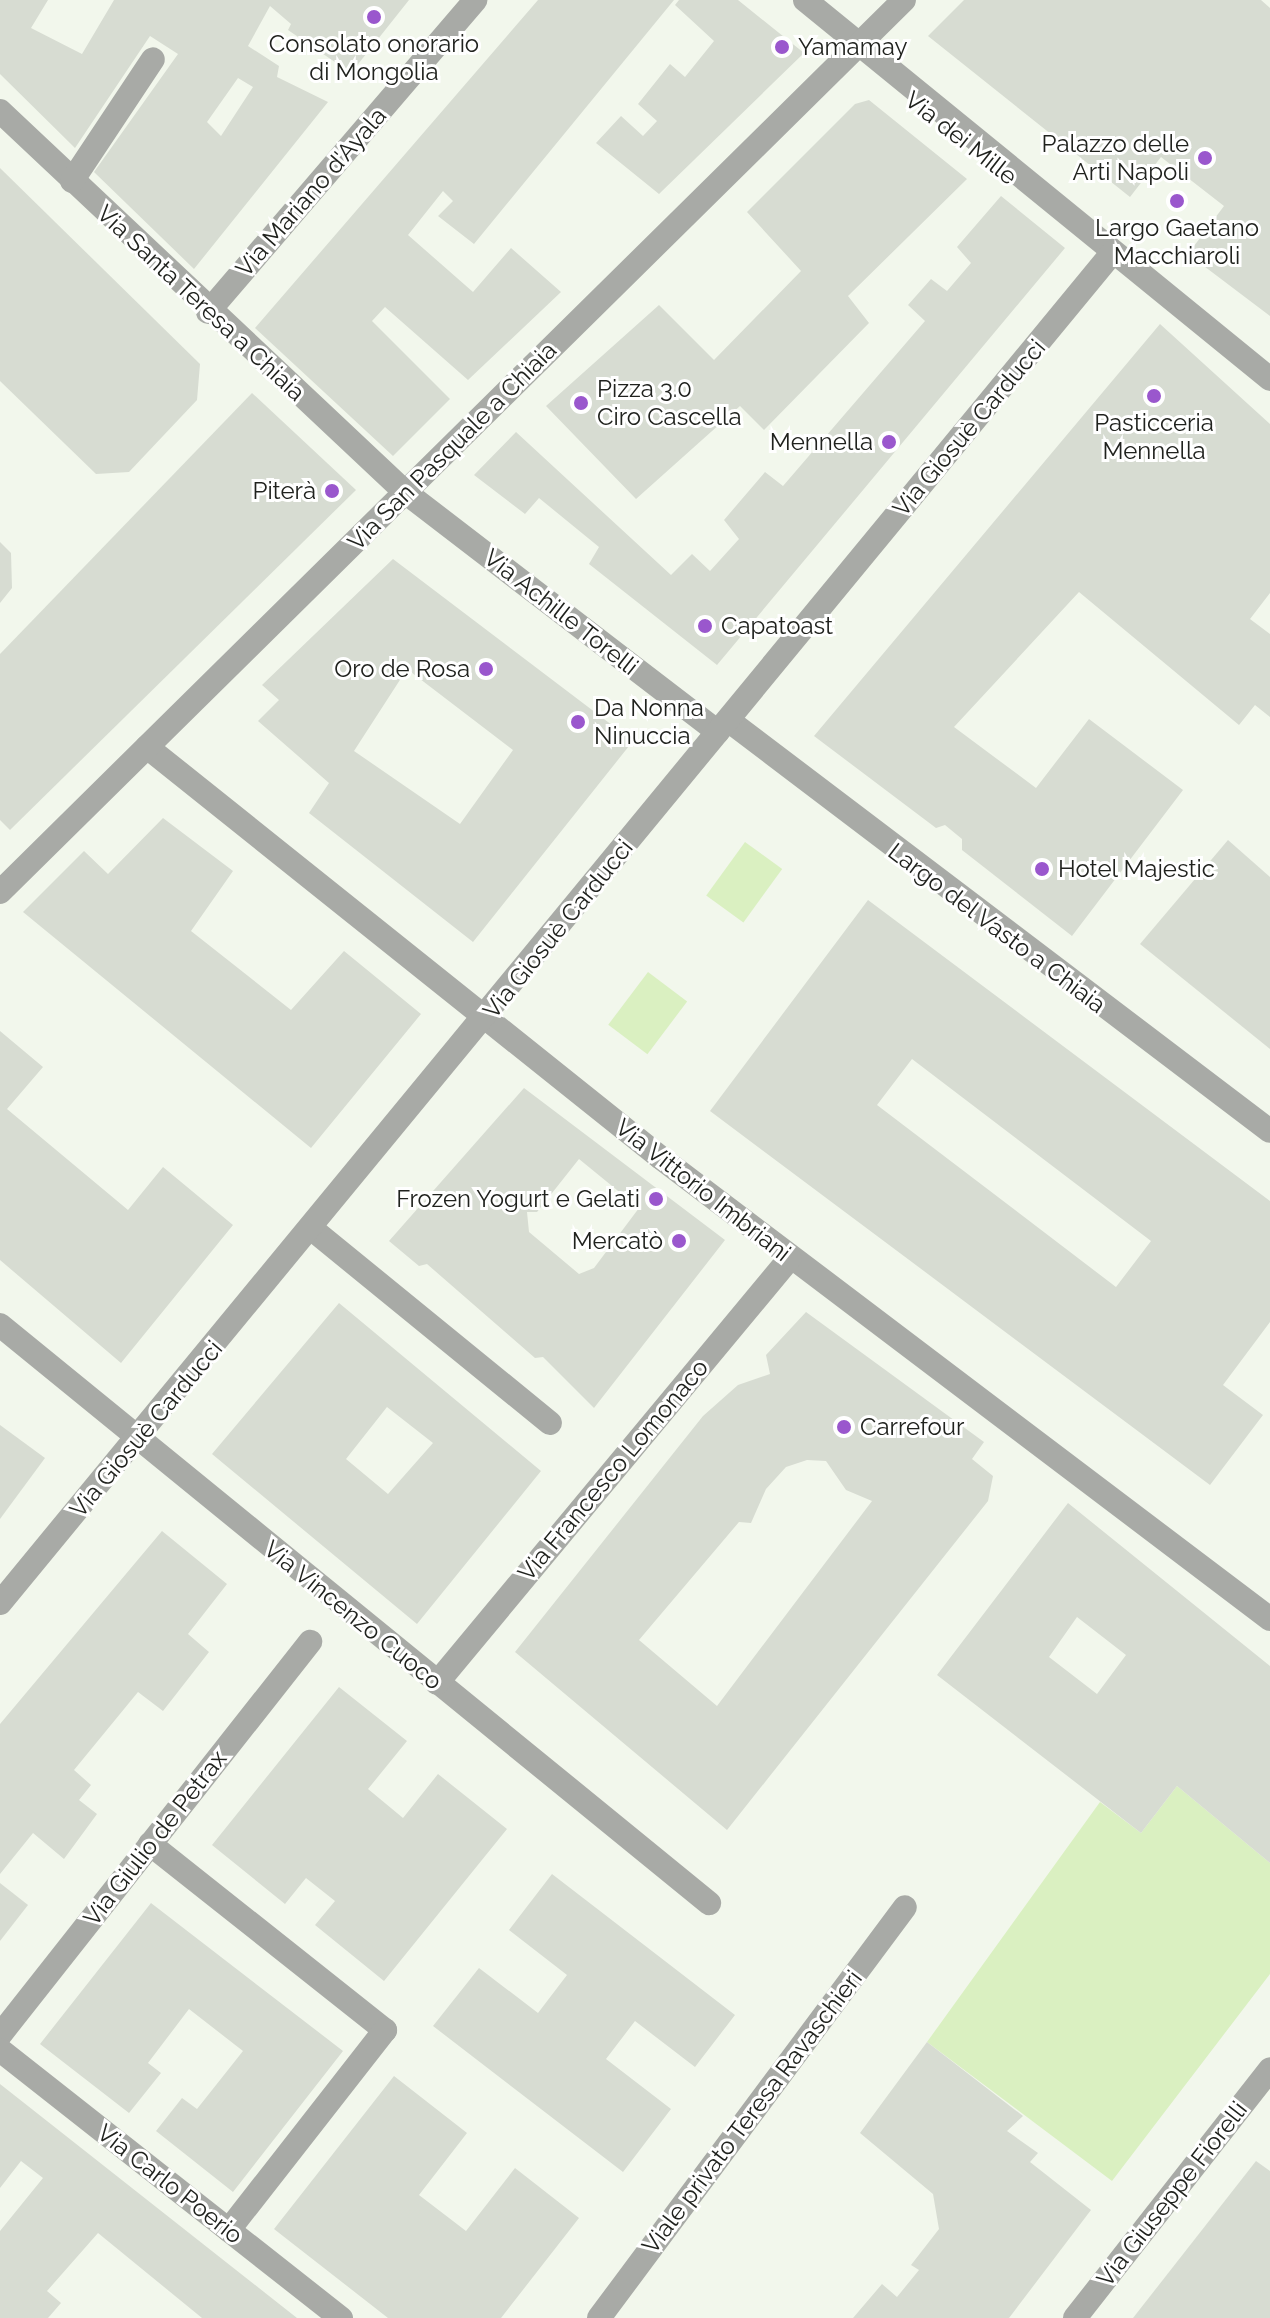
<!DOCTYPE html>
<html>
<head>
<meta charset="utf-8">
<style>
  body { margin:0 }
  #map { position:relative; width:1270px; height:2318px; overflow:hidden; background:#f2f7ec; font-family:Raleway,sans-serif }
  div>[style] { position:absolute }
  .green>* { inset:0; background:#daf0c1; transform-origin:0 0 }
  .building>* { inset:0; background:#d7dcd2 }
  .minor>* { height:24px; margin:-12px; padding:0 12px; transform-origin:12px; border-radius:12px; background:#a8aaa6 }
  .dots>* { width:22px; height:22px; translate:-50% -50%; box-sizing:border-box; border:4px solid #fff; border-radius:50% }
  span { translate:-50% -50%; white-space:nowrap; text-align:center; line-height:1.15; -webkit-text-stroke:6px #fff; paint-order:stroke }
  .poi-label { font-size:24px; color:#20221e }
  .left { translate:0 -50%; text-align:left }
  .right { translate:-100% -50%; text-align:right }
  .street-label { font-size:24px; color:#20221e }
</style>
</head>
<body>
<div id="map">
  <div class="green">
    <i style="left:745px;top:842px;width:46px;height:66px;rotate:36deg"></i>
    <i style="left:648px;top:972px;width:49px;height:66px;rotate:37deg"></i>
    <i style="clip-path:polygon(1177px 1786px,1270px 1863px,1270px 1974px,1112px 2181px,927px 2042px,1100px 1802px,1141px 1833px)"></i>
  </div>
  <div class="building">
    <i style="clip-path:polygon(evenodd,0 0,48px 0,31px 28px,82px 54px,114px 0,409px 0,351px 73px,288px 30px,291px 24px,270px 6px,248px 46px,279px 66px,277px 77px,328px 102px,194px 269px,94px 172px,178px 54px,150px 36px,75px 148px,0 74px,0 0,238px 78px,253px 87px,221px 136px,207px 122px,238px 78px)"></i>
    <i style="clip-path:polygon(538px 0,674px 0,474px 244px,438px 216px,453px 201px,443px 191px,408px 235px,473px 292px,511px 248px,561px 292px,468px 380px,385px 307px,372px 321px,450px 399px,393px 456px,255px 328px)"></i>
    <i style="clip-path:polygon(679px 0,738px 0,804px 53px,659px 194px,596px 143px,621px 116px,643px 136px,657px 121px,638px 104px,670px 64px,685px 77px,714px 41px,675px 5px)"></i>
    <i style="clip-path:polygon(964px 0,1261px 0,1270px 8px,1270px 316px,1188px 254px,1224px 206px,1161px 157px,1130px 197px,928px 36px)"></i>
    <i style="clip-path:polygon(869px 100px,967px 179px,848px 296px,869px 323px,764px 430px,740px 406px,636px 499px,546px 406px,659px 305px,714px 360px,801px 271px,747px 212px,855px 104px)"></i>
    <i style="clip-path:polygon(0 168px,200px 364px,197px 400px,129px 472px,96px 474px,0 381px)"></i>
    <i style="clip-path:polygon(1001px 196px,1065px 248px,717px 665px,589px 564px,599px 547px,539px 498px,525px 514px,474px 475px,516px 432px,671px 575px,692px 554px,710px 571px,739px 539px,724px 520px,765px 472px,783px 486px,925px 321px,908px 305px,931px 279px,947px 291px,971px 263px,957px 247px)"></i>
    <i style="clip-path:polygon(1160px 324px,1270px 424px,1270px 593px,1250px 619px,1270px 634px,1270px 717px,1255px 705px,1239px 725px,1079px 592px,954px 727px,1036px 788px,1089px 719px,1183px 790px,1072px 936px,962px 850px,962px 839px,945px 825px,936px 828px,814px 736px)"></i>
    <i style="clip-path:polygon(252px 393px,356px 490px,10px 830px,0 820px,0 654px)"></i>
    <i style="clip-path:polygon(0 542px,11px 553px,12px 588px,0 603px)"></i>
    <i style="clip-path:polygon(evenodd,393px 559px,633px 741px,473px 942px,309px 813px,329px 783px,258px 721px,279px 700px,262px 685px,393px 559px,407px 669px,513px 750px,460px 824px,354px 751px,407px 669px)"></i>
    <i style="clip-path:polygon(163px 818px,233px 871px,191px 931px,291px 1010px,344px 951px,421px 1014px,311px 1148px,23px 912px,84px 851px,108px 874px)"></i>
    <i style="clip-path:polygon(1228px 840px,1270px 877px,1270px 1049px,1140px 944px)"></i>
    <i style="clip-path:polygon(evenodd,868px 900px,1270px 1201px,1270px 1322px,1223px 1385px,1263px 1415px,1210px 1485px,710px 1111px,868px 900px,912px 1059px,1151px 1241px,1116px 1287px,877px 1105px,912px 1059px)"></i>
    <i style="clip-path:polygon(0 1031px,43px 1067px,7px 1109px,128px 1210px,163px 1167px,233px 1225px,121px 1363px,0 1260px)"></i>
    <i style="clip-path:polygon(evenodd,524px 1088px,725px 1240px,594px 1408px,543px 1357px,535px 1358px,427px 1264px,419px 1266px,389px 1241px,524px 1088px,579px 1159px,639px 1208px,594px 1268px,579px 1274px,529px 1232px,527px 1212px,537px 1212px,579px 1159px)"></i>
    <i style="clip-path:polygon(evenodd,339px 1303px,541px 1471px,417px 1624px,212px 1454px,339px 1303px,387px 1407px,433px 1443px,388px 1494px,346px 1459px,387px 1407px)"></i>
    <i style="clip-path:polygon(evenodd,806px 1312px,984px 1442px,972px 1459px,993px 1476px,988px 1501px,727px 1830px,515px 1652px,703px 1416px,738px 1385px,770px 1374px,766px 1355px,806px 1312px,807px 1460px,826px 1461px,846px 1490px,872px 1501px,717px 1706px,639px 1640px,739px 1522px,751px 1523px,766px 1489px,786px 1467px,807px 1460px)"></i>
    <i style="clip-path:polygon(0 1425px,45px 1458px,0 1519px)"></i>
    <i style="clip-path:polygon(evenodd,1068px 1503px,1270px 1666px,1270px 1863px,1177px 1786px,1141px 1833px,937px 1675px,1068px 1503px,1077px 1617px,1126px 1655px,1097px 1694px,1049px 1657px,1077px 1617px)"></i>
    <i style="clip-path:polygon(162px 1531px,227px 1584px,188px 1634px,209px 1652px,163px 1711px,138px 1692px,74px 1770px,91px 1785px,79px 1800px,97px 1814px,64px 1859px,33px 1833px,0 1874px,0 1724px)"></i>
    <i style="clip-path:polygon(339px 1687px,407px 1741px,368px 1789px,403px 1818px,438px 1774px,507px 1829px,384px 1981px,315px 1925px,335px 1901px,306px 1878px,285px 1904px,212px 1845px)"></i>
    <i style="clip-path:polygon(552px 1874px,735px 2015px,695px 2067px,635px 2021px,606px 2059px,671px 2109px,623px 2172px,433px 2026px,479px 1968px,538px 2013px,567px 1975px,509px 1930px)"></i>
    <i style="clip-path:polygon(0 1883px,28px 1905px,0 1941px)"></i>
    <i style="clip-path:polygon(151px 1903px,343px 2051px,233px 2192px,156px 2131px,182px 2098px,197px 2109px,243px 2051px,189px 2009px,148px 2063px,161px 2073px,129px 2113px,40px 2044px)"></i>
    <i style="clip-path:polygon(927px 2042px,1023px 2116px,1007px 2131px,1038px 2153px,1030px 2162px,1091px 2210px,1009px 2318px,853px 2318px,882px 2284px,897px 2297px,919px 2270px,911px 2265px,939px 2229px,933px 2194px,860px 2133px)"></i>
    <i style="clip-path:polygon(394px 2076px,467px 2133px,419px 2195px,466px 2231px,515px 2168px,579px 2218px,501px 2318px,388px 2318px,274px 2229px)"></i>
    <i style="clip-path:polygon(0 2084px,14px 2095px,297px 2318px,202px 2318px,98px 2233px,47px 2291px,61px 2303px,48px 2318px,0 2318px,0 2231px,43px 2178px,21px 2161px,0 2188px)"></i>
    <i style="clip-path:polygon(1256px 2161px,1270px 2171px,1270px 2318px,1133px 2318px)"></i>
  </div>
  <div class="minor">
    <i style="left:805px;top:0;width:600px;rotate:39.18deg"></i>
    <i style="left:0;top:111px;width:556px;rotate:43.25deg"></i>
    <i style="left:405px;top:492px;width:394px;rotate:37.5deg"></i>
    <i style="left:72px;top:181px;width:146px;rotate:-56.4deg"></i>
    <i style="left:208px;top:312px;width:411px;rotate:-49.4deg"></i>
    <i style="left:728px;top:720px;width:680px;rotate:37.17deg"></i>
    <i style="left:147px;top:747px;width:658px;rotate:38.65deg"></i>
    <i style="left:661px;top:1158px;width:764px;rotate:37.12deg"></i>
    <i style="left:0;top:892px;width:1270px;rotate:-44.62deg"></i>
    <i style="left:312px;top:1229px;width:307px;rotate:39.2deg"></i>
    <i style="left:0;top:1325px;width:915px;rotate:39.19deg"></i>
    <i style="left:0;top:1603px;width:1750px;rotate:-50.52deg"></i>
    <i style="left:437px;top:1683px;width:552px;rotate:-50.29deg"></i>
    <i style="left:150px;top:1844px;width:300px;rotate:38.4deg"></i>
    <i style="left:385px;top:2030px;width:254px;rotate:128deg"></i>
    <i style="left:0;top:2035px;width:501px;rotate:-51.73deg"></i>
    <i style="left:0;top:2050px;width:434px;rotate:38.2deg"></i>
    <i style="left:599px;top:2318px;width:512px;rotate:-53.33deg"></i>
    <i style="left:1075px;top:2318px;width:316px;rotate:-51.9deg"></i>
  </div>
  <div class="dots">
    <i style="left:374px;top:17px;background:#9a57cd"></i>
    <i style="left:782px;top:47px;background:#9a57cd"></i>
    <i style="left:1205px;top:158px;background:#9a57cd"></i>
    <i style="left:1177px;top:201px;background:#9a57cd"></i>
    <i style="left:1154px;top:396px;background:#9a57cd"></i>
    <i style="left:581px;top:403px;background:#9a57cd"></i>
    <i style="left:889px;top:442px;background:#9a57cd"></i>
    <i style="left:332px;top:491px;background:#9a57cd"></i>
    <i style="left:705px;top:626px;background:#9a57cd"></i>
    <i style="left:486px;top:669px;background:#9a57cd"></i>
    <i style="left:578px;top:722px;background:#9a57cd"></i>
    <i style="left:1042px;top:869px;background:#9a57cd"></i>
    <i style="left:656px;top:1199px;background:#9a57cd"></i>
    <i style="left:679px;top:1241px;background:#9a57cd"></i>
    <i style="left:844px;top:1427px;background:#9a57cd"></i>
  </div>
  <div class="poi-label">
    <span style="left:374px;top:58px">Consolato onorario<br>di Mongolia</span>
    <span class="left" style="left:798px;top:47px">Yamamay</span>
    <span class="right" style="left:1189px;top:158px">Palazzo delle<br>Arti Napoli</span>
    <span style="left:1177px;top:242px">Largo Gaetano<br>Macchiaroli</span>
    <span class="left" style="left:597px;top:403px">Pizza 3.0<br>Ciro Cascella</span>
    <span style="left:1154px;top:437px">Pasticceria<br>Mennella</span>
    <span class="right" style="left:873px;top:442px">Mennella</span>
    <span class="right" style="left:316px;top:491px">Piterà</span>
    <span class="left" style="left:721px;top:626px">Capatoast</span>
    <span class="right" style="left:470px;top:669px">Oro de Rosa</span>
    <span class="left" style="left:594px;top:722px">Da Nonna<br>Ninuccia</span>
    <span class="left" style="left:1058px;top:869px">Hotel Majestic</span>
    <span class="right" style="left:640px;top:1199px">Frozen Yogurt e Gelati</span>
    <span class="right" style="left:663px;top:1241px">Mercatò</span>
    <span class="left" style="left:860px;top:1427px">Carrefour</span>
  </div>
  <div class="street-label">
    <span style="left:961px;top:138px;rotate:38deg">Via dei Mille</span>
    <span style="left:311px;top:192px;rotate:-49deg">Via Mariano d'Ayala</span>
    <span style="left:201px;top:303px;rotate:43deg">Via Santa Teresa a Chiaia</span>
    <span style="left:969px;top:428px;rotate:-50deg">Via Giosuè Carducci</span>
    <span style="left:452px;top:446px;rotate:-45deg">Via San Pasquale a Chiaia</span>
    <span style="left:561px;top:612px;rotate:38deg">Via Achille Torelli</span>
    <span style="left:997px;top:928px;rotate:37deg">Largo del Vasto a Chiaia</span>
    <span style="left:558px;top:929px;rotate:-51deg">Via Giosuè Carducci</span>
    <span style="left:703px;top:1190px;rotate:38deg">Via Vittorio Imbriani</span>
    <span style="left:146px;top:1429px;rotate:-50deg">Via Giosuè Carducci</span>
    <span style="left:613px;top:1470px;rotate:-50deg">Via Francesco Lomonaco</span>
    <span style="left:353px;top:1615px;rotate:39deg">Via Vincenzo Cuoco</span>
    <span style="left:155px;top:1838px;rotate:-52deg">Via Giulio de Petrax</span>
    <span style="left:752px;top:2112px;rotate:-53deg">Viale privato Teresa Ravaschieri</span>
    <span style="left:170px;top:2184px;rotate:38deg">Via Carlo Poerio</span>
    <span style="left:1172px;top:2194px;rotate:-52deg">Via Giuseppe Fiorelli</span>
  </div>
</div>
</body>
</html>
